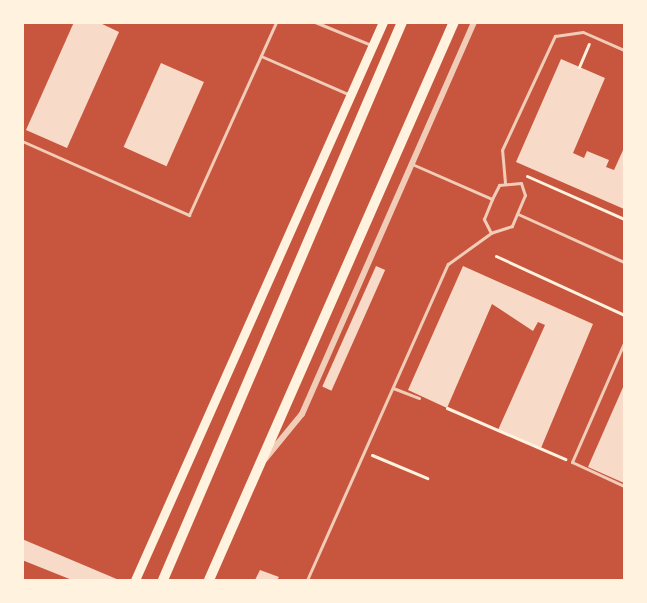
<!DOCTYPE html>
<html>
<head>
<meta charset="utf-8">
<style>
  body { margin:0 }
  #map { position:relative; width:647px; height:603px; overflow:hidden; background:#c8553d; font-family:Signika,sans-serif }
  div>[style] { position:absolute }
  .building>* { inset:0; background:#f7dbc8; transform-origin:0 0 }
  .path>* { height:3px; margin:-1.5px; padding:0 1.5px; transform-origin:1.5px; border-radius:1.5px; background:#fff3e0 }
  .service>* { height:3px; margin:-1.5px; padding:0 1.5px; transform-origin:1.5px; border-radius:1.5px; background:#f1ccb7 }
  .minor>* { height:6px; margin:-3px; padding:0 3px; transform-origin:3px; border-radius:3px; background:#f1ccb7 }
  .secondary>* { height:9px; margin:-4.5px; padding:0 4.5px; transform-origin:4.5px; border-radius:4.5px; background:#fff3e0 }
  .primary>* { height:10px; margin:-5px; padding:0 5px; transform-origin:5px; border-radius:5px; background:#fff3e0 }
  span { translate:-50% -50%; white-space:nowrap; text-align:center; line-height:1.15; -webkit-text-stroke:4.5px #fff3e0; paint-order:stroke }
  .frame { position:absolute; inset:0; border:24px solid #fff3e0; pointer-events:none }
</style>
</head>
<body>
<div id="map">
  <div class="building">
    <i style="clip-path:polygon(74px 22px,98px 22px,119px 32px,67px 148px,26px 130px)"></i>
    <i style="clip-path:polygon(561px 59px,605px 78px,573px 153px,584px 158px,587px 151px,609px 160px,606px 167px,614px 170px,624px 148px,624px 209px,516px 162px)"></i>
    <i style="left:161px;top:63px;width:47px;height:92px;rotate:24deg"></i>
    <i style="left:376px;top:266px;width:10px;height:132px;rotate:24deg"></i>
    <i style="clip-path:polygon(463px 266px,593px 324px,541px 448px,498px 430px,545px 325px,538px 322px,533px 331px,492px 304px,447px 408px,408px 390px)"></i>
    <i style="clip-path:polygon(624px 385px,624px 483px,588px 467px)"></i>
    <i style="clip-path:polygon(22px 539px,119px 580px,72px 580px,22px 560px)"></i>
    <i style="clip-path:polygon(260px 570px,279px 577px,277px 580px,255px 580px)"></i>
  </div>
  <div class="path">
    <i style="left:579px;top:67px;width:25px;rotate:-67deg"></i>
    <i style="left:527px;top:176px;width:106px;rotate:23.9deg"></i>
    <i style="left:496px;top:256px;width:141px;rotate:24.7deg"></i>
    <i style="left:447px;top:408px;width:129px;rotate:23.4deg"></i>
    <i style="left:372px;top:455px;width:60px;rotate:22.7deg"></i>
  </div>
  <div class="service">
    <i style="left:315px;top:22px;width:61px;rotate:22.3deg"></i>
    <i style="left:261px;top:56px;width:97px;rotate:23.7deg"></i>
    <i style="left:22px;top:141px;width:183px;rotate:23.9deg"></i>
    <i style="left:189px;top:215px;width:212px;rotate:-65.7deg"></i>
    <i style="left:412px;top:164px;width:87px;rotate:23.6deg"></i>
    <i style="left:492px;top:199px;width:16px;rotate:-63deg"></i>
    <i style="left:499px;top:185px;width:22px;rotate:-5deg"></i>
    <i style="left:521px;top:183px;width:13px;rotate:72deg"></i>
    <i style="left:525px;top:195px;width:34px;rotate:113deg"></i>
    <i style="left:512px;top:226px;width:22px;rotate:162deg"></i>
    <i style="left:505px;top:183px;width:33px;rotate:-95deg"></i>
    <i style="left:502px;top:150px;width:126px;rotate:-65.1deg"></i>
    <i style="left:555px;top:36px;width:28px;rotate:-8deg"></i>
    <i style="left:583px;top:32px;width:45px;rotate:23.7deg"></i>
    <i style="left:518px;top:214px;width:116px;rotate:24.4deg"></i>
    <i style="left:491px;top:233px;width:16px;rotate:-117deg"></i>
    <i style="left:484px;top:219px;width:22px;rotate:-68deg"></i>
    <i style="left:624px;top:343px;width:130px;rotate:113.6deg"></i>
    <i style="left:572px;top:462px;width:57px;rotate:24.8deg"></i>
    <i style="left:393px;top:388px;width:28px;rotate:21deg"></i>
    <i style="left:307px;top:580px;width:346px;rotate:-66deg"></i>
    <i style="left:448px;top:264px;width:53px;rotate:-35.8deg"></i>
  </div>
  <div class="minor">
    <i style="left:265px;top:459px;width:58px;rotate:-50.6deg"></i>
    <i style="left:302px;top:414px;width:428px;rotate:-66.3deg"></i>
  </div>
  <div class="secondary">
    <i style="left:135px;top:580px;width:611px;rotate:-66.04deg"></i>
  </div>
  <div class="primary">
    <i style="left:163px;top:580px;width:607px;rotate:-66.81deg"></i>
    <i style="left:209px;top:580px;width:609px;rotate:-66.3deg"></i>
  </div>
  <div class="frame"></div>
</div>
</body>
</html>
